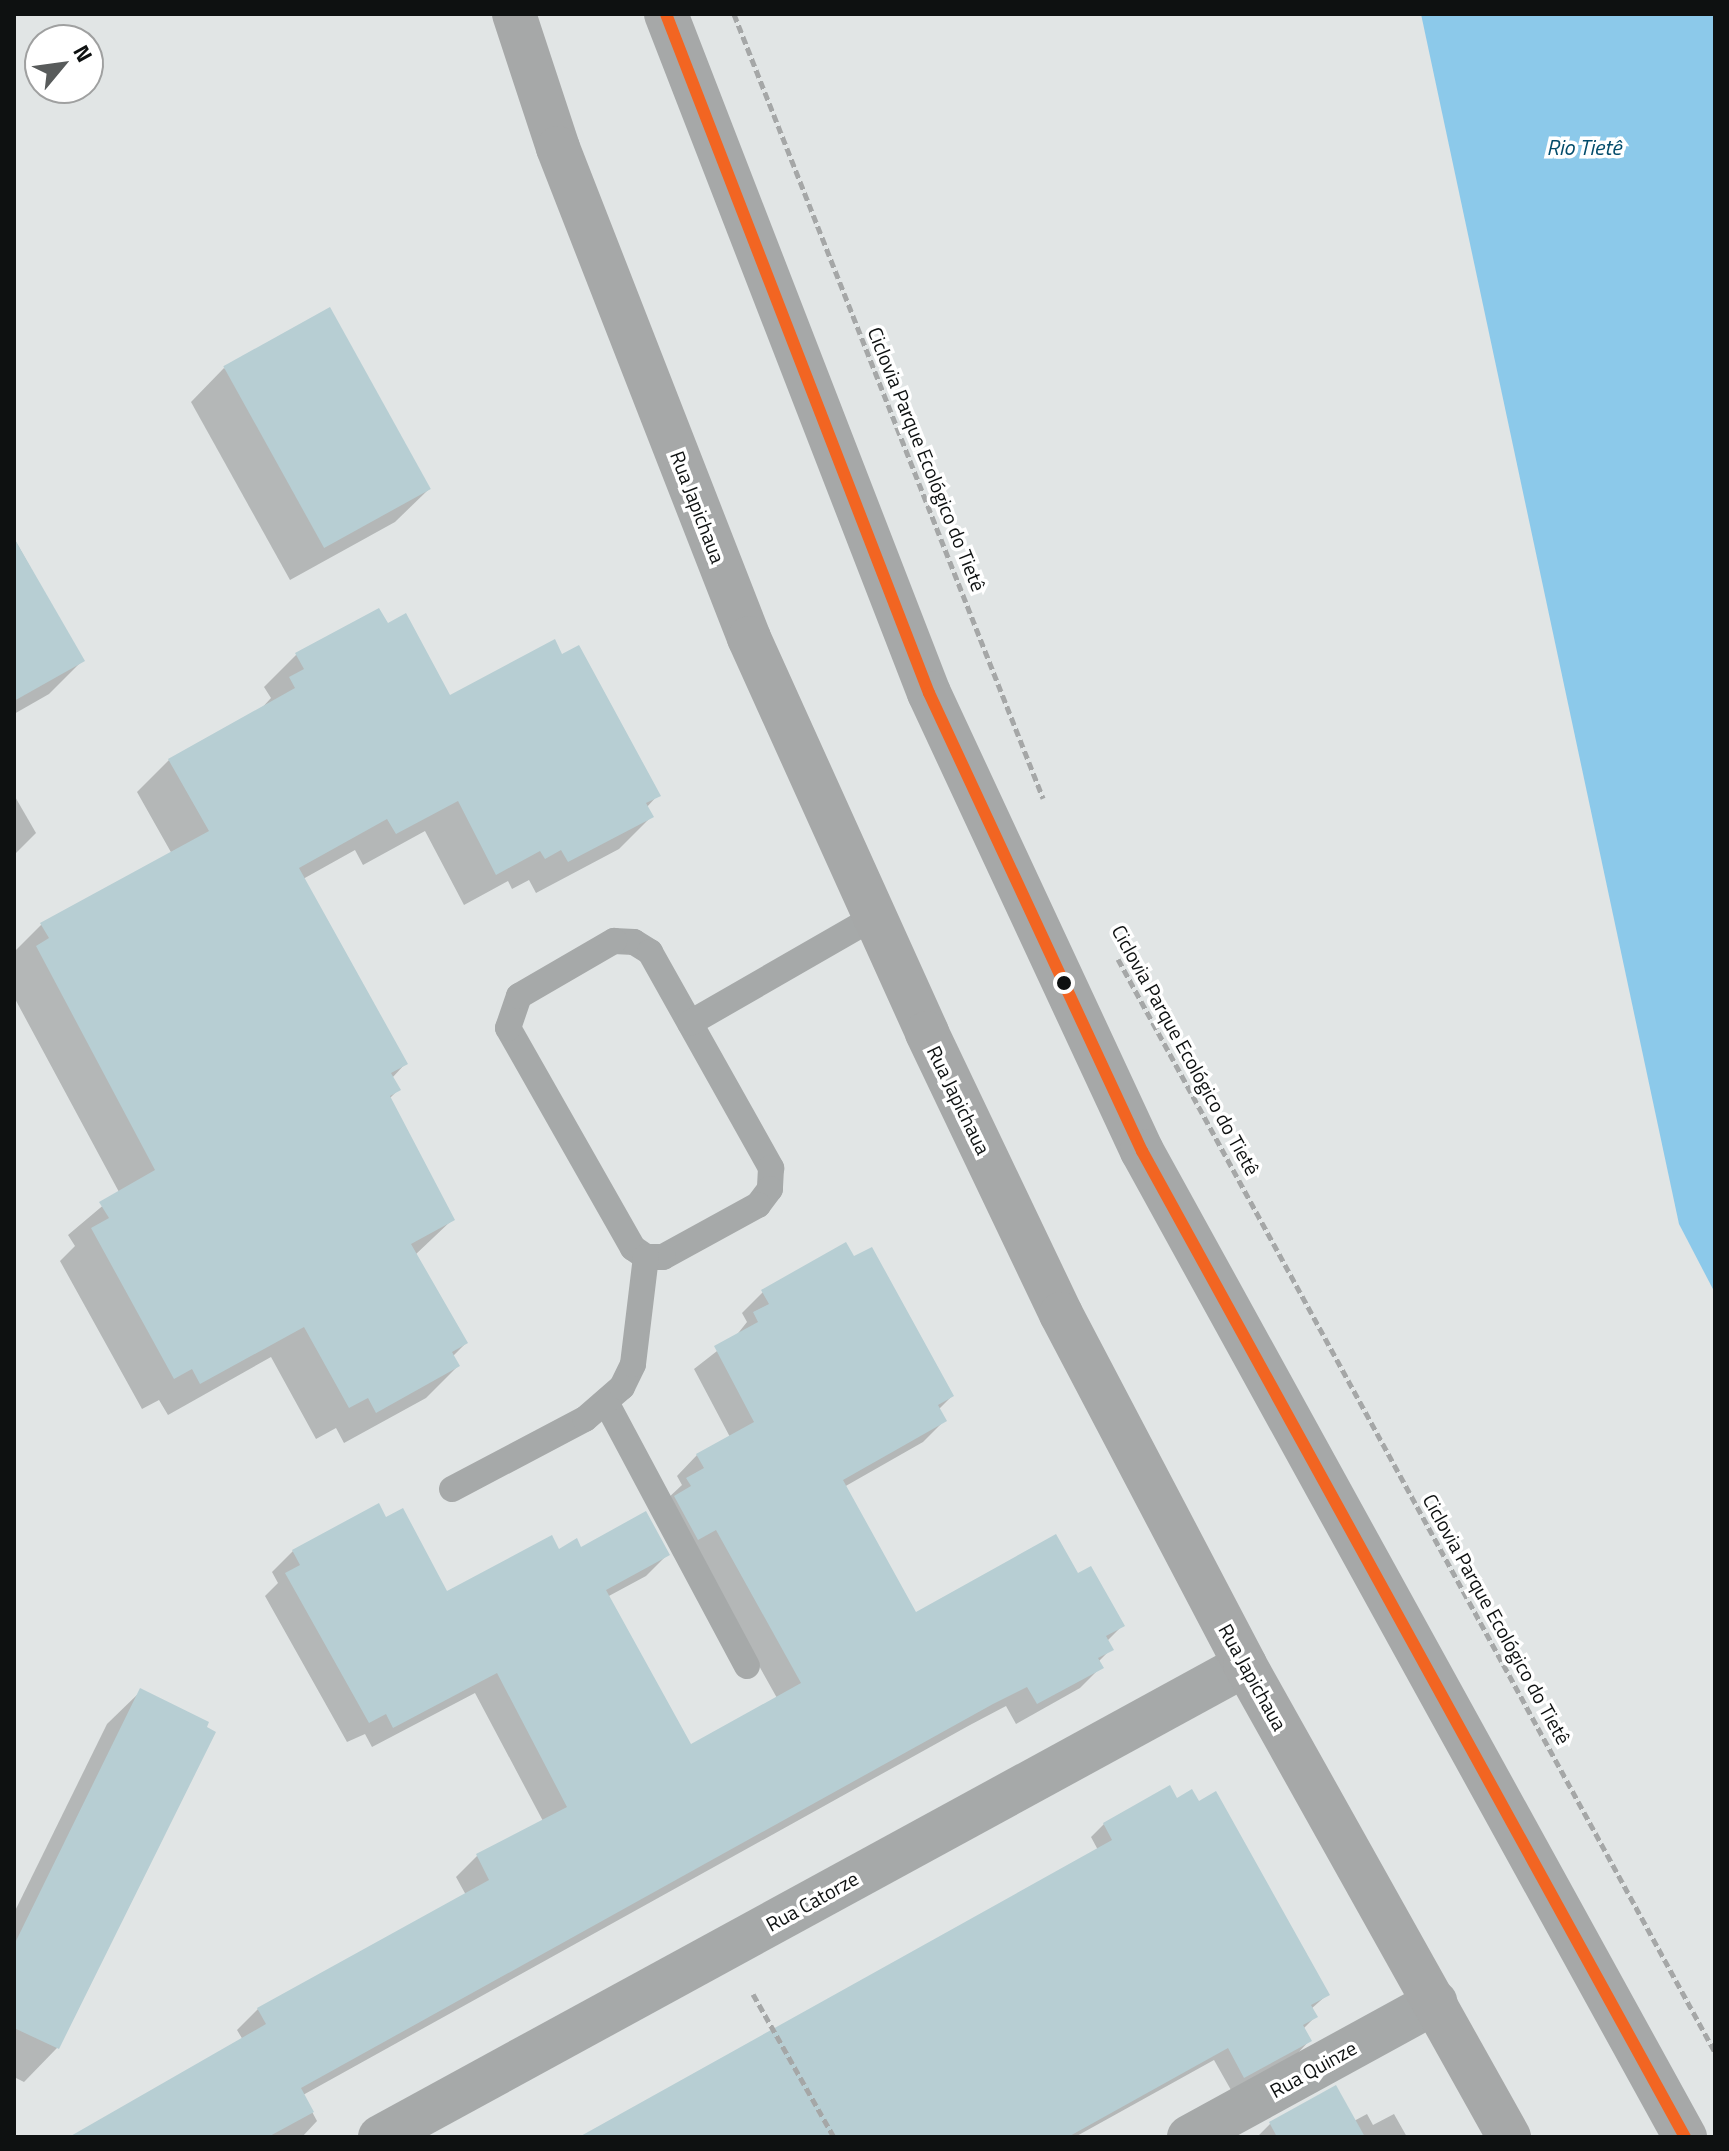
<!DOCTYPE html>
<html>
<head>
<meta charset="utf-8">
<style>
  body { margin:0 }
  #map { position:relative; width:1729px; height:2151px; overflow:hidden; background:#e1e5e5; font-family:"Titillium Web",sans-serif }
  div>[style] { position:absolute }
  .water>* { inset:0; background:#8cc9ea }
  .shadow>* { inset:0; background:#0003 }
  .building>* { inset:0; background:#b7ced3; transform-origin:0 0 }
  .path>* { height:5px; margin-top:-2.5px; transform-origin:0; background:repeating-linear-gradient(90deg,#a5a7a7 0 8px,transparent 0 12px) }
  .lane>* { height:26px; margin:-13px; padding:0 13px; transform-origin:13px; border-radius:13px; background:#a6a9a9 }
  .street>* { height:44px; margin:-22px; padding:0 22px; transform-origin:22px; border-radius:22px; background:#a6a9a9 }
  .secondary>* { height:44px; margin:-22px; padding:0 22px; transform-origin:22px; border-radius:22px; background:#a6a8a8 }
  .bus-1>* { height:12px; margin:-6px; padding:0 6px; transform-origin:6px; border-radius:6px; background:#f26522 }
  .dots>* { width:22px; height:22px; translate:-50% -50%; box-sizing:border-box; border:4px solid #fff; border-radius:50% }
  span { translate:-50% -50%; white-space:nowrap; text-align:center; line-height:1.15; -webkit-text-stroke:7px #fff; paint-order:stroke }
  .street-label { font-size:20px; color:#0e1111 }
  .water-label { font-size:22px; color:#034c6b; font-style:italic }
  .frame { position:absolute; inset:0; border:16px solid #0e1111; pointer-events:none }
  .north { position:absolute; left:24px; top:24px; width:80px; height:80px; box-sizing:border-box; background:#fff; border:2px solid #9fa0a0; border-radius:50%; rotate:61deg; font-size:22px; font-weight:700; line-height:32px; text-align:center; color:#0e1111 }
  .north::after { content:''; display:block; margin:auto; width:28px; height:36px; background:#585b5b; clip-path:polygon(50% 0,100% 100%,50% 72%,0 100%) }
</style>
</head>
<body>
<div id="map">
  <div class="water">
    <i style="clip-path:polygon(1421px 14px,1715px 14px,1715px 1293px,1679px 1224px)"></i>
  </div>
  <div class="shadow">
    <i style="clip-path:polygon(224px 368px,429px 489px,395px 522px,290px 580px,191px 402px)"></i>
    <i style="clip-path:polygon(14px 538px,82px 661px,49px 694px,14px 714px)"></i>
    <i style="clip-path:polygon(387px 626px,449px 698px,561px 657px,658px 795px,646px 808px,651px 817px,619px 849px,536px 893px,529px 880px,512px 889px,508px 881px,464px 905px,425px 831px,363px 865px,355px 850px,303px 879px,405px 1064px,392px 1078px,398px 1090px,389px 1099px,452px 1220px,415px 1255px,466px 1343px,452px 1357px,458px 1366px,426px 1398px,344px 1443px,336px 1428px,316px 1439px,271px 1357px,168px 1415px,159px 1400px,142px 1409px,60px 1261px,75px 1246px,68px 1235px,119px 1192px,14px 997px,14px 952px,42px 924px,172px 854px,137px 792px,169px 760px,259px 711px,271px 698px,264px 687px,296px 655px)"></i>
    <i style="clip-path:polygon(14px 795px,36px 833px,14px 855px)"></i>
    <i style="clip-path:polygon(763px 1292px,952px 1396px,938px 1410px,944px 1421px,923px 1442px,844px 1487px,915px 1614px,1077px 1576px,1122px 1626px,1107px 1641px,1111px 1649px,1098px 1662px,1101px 1667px,1080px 1688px,1016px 1724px,1006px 1706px,970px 1725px,303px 2095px,317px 2121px,302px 2137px,85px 2137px,243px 2040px,237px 2030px,258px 2009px,466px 1895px,456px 1877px,477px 1856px,543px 1821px,475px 1693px,372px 1747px,365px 1734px,347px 1742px,265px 1596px,278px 1583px,272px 1572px,293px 1551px,386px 1520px,446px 1594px,558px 1551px,667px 1555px,646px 1576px,607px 1597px,690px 1747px,777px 1698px,666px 1500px,682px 1485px,677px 1476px,697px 1455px,730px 1437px,694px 1369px,735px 1337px,747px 1322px,742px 1313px)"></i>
    <i style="clip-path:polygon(141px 1691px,204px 1728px,57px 2048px,24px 2082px,14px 2077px,14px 1913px,107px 1724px)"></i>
    <i style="clip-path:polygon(1104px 1824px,1328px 1994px,1311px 2009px,1315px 2017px,1303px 2029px,1309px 2041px,1297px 2054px,1231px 2090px,1214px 2060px,1075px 2137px,583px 2137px,1098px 1850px,1091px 1837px)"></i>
    <i style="clip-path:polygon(1367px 2114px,1373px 2125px,1394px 2114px,1407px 2137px,1259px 2135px,1270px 2124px,1354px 2121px)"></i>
  </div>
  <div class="building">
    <i style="left:330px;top:307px;width:208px;height:122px;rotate:61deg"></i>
    <i style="clip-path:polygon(14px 538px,85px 661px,14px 701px)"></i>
    <i style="clip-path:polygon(379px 608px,388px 623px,406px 613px,450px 695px,555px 639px,562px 654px,579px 645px,661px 796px,646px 803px,654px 817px,568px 862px,561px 850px,545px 859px,540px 851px,496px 875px,458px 801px,396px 834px,387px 819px,299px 868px,408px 1064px,391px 1073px,401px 1090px,390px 1096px,455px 1220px,411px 1244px,468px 1343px,452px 1352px,460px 1366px,376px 1413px,368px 1398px,349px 1408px,304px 1327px,200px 1384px,192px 1369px,174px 1379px,91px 1228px,109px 1218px,99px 1202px,155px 1170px,36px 946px,49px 938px,40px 923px,209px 831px,168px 759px,295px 688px,289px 677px,304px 669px,295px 653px)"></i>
    <i style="clip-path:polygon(846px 1242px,854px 1256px,872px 1247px,954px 1396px,938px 1405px,947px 1421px,843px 1480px,916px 1612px,1056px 1534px,1078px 1573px,1091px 1566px,1125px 1626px,1106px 1636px,1114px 1650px,1098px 1658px,1104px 1668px,1037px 1704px,1027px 1687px,993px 1704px,301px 2088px,314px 2112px,268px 2137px,69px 2137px,266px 2024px,257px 2008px,489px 1880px,476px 1854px,567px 1807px,497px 1673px,393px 1728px,386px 1714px,369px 1723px,285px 1573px,300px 1565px,292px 1550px,379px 1503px,386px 1517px,403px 1508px,447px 1591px,552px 1535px,559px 1549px,577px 1538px,581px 1547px,646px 1511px,670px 1555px,606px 1590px,691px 1744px,801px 1683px,716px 1530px,698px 1540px,674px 1496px,691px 1486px,686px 1478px,704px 1468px,696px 1454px,754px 1422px,714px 1346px,758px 1322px,753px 1312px,769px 1304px,761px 1290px)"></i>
    <i style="clip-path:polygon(140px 1688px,209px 1722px,207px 1727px,216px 1732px,59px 2049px,14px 2028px,14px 1945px)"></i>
    <i style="clip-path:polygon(1170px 1785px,1177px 1798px,1192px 1789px,1199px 1801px,1216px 1791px,1330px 1995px,1311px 2005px,1318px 2017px,1303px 2025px,1312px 2041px,1244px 2078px,1228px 2048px,1068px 2137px,579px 2137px,1112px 1840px,1103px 1823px)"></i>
    <i style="clip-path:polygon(1336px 2085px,1365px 2137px,1277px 2137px,1269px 2122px)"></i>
  </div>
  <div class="path">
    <i style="left:734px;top:14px;width:843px;rotate:68.49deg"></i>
    <i style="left:1118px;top:959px;width:1245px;rotate:61.36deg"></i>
    <i style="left:753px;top:1994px;width:164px;rotate:60.5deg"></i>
  </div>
  <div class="lane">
    <i style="left:614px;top:941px;width:20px;rotate:3deg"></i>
    <i style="left:634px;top:942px;width:19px;rotate:32deg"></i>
    <i style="left:650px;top:952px;width:248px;rotate:60.7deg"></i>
    <i style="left:771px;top:1168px;width:21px;rotate:93deg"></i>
    <i style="left:770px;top:1189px;width:20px;rotate:127deg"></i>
    <i style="left:758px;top:1205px;width:108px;rotate:151.3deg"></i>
    <i style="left:663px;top:1257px;width:17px;rotate:180deg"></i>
    <i style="left:646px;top:1257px;width:16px;rotate:-145deg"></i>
    <i style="left:633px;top:1248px;width:253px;rotate:-119.6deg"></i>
    <i style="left:508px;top:1028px;width:34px;rotate:-71deg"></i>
    <i style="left:519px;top:996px;width:110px;rotate:-30.1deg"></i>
    <i style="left:690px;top:1023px;width:212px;rotate:-29.9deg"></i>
    <i style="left:607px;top:1404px;width:297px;rotate:61.9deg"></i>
    <i style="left:452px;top:1489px;width:150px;rotate:-27.8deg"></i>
    <i style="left:585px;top:1419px;width:49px;rotate:-40.9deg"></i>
    <i style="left:622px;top:1387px;width:25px;rotate:-64deg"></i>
    <i style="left:633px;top:1364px;width:108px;rotate:-83.1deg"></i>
  </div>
  <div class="street">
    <i style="left:380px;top:2137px;width:985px;rotate:-28.62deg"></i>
    <i style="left:1189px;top:2137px;width:281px;rotate:-28.7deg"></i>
  </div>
  <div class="secondary">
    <i style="left:514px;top:14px;width:141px;rotate:71.8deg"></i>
    <i style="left:558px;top:148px;width:526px;rotate:68.7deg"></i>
    <i style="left:749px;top:638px;width:433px;rotate:65.7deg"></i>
    <i style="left:927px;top:1033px;width:311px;rotate:64.5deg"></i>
    <i style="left:1061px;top:1314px;width:396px;rotate:62.3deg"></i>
    <i style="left:1245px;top:1665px;width:541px;rotate:60.78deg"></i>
    <i style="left:666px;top:14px;width:728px;rotate:68.83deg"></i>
    <i style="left:929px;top:693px;width:505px;rotate:65.06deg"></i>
    <i style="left:1142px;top:1151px;width:1126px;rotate:61.16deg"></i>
  </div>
  <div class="bus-1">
    <i style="left:666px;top:14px;width:728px;rotate:68.83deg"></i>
    <i style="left:929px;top:693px;width:505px;rotate:65.06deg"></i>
    <i style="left:1142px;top:1151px;width:1126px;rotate:61.16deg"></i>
  </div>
  <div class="dots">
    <i style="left:1064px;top:983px;background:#0e1111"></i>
  </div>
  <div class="street-label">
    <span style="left:927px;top:459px;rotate:68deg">Ciclovia Parque Ecológico do Tietê</span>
    <span style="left:698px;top:507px;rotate:69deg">Rua Japichaua</span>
    <span style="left:1186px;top:1050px;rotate:61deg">Ciclovia Parque Ecológico do Tietê</span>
    <span style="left:959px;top:1100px;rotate:64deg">Rua Japichaua</span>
    <span style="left:1497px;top:1619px;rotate:61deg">Ciclovia Parque Ecológico do Tietê</span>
    <span style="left:1253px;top:1677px;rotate:61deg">Rua Japichaua</span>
    <span style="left:812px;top:1901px;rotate:-29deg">Rua Catorze</span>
    <span style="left:1313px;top:2069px;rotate:-29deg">Rua Quinze</span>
  </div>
  <div class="water-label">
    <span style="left:1584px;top:148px">Rio Tietê</span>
  </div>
  <div class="frame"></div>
  <div class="north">N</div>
</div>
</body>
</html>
